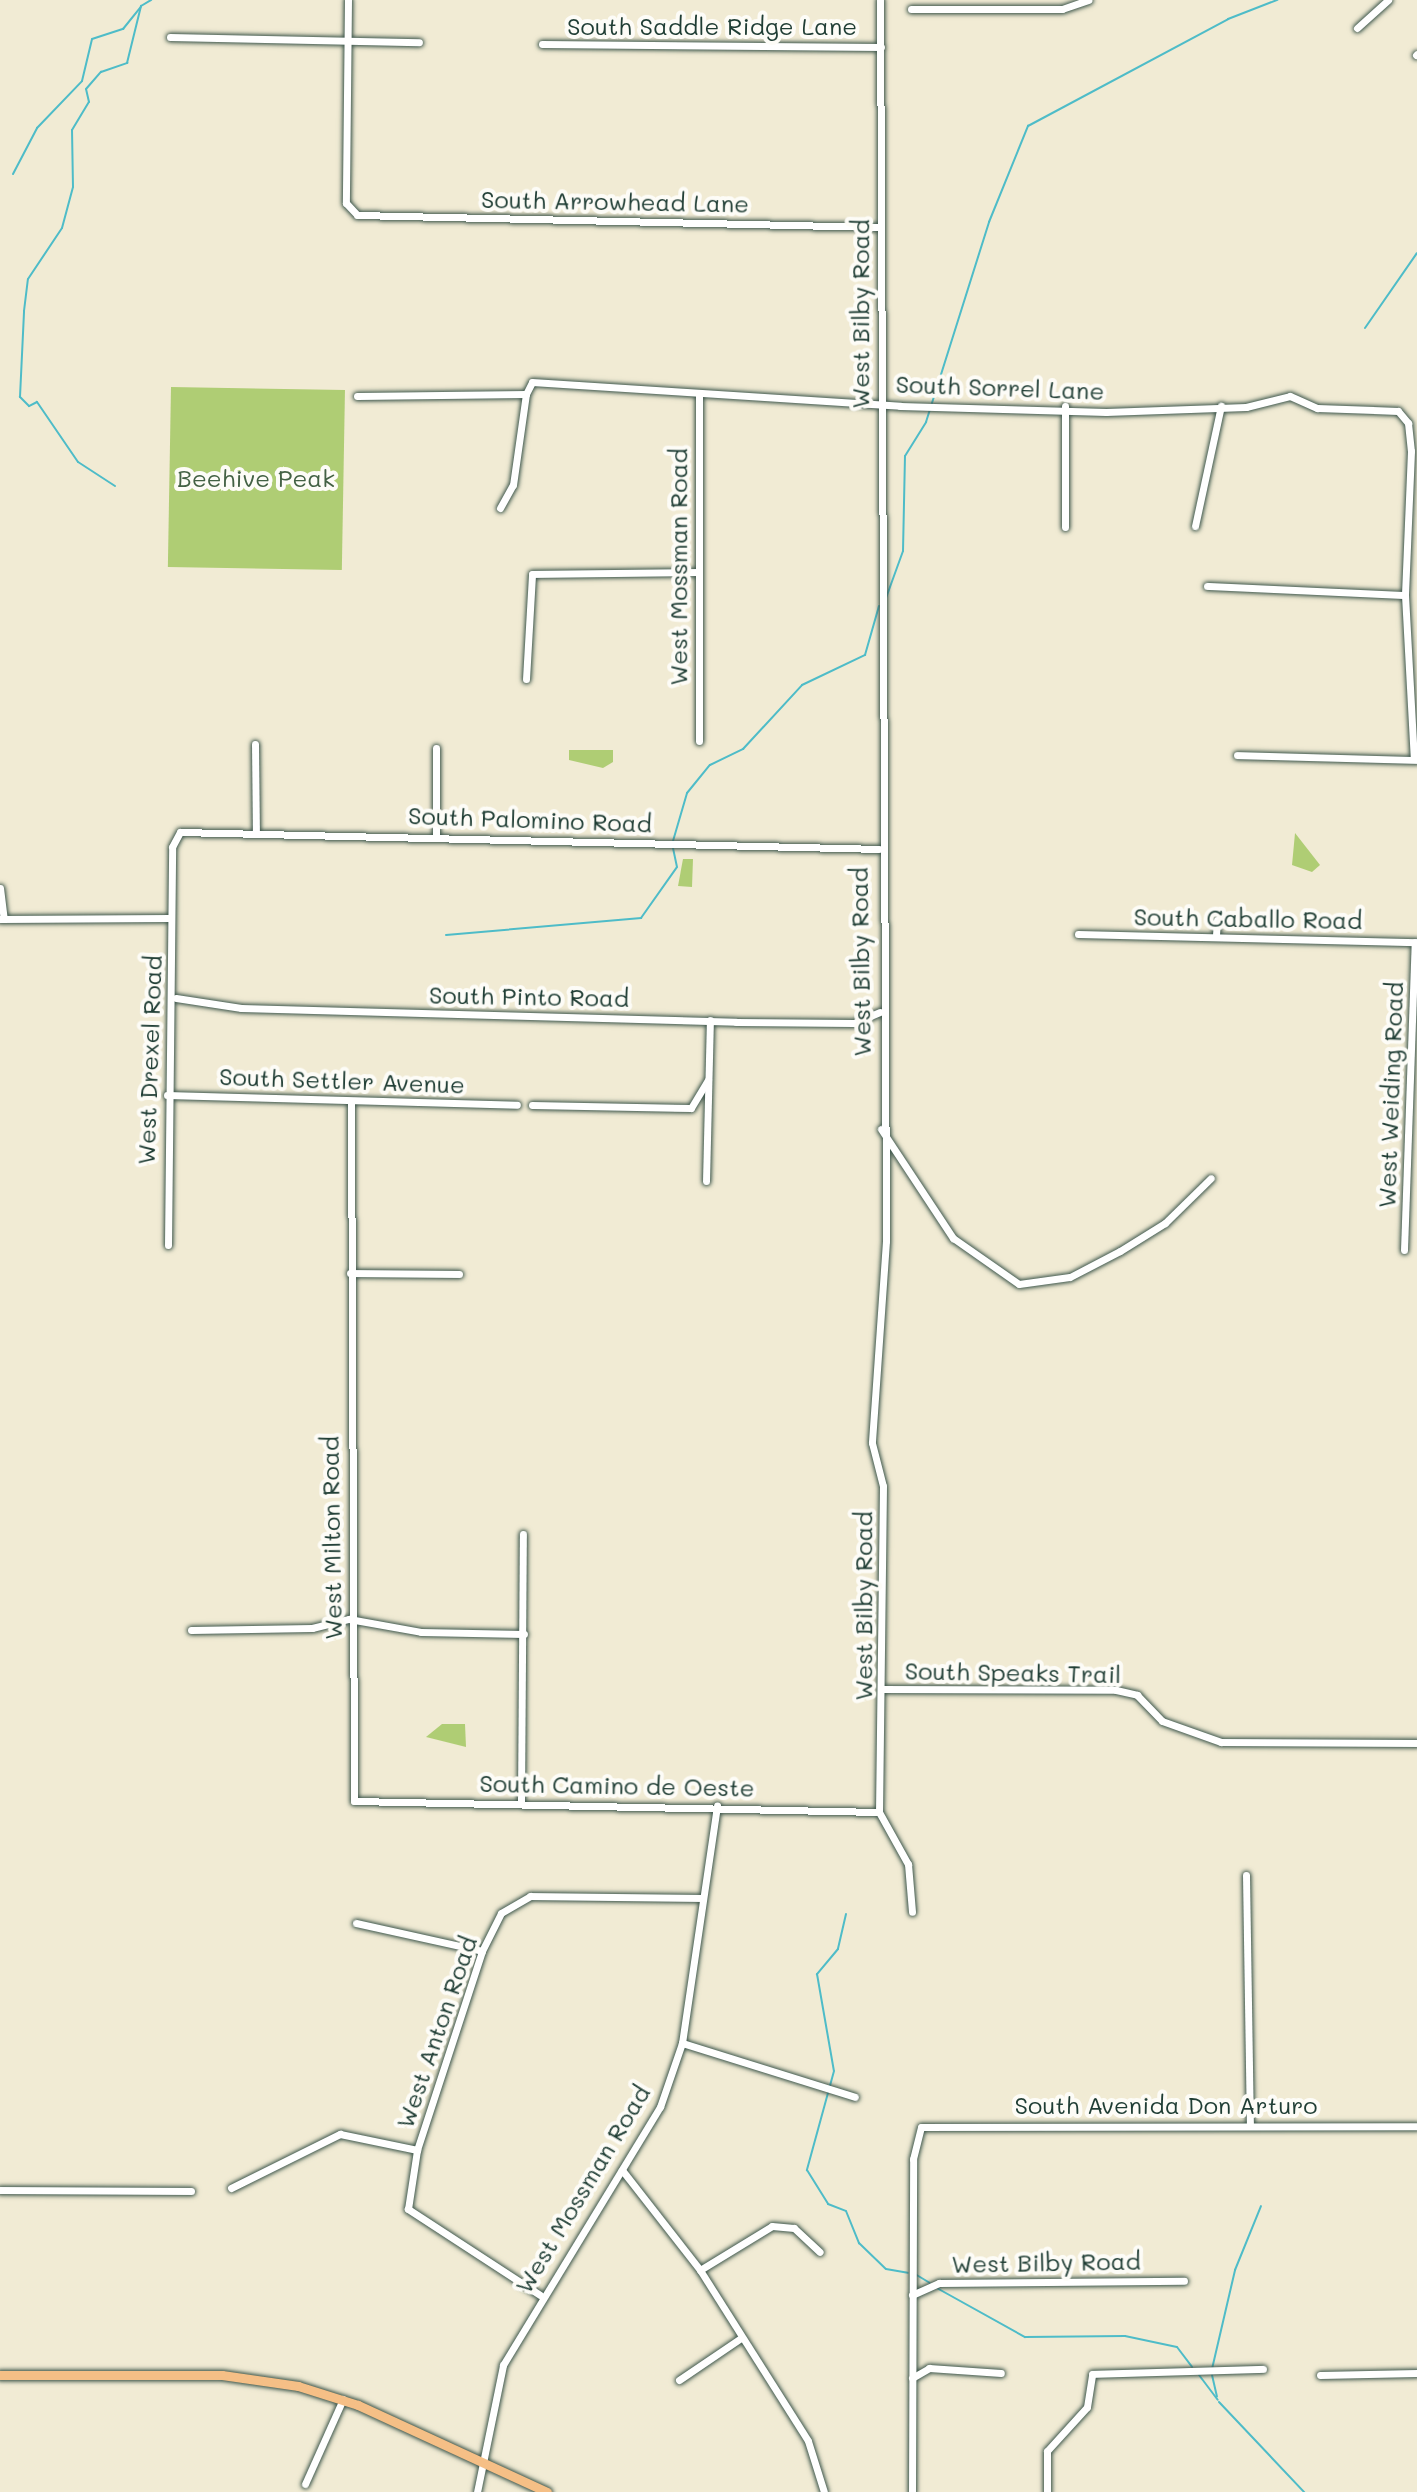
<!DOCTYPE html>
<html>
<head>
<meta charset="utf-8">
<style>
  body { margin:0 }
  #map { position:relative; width:1417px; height:2492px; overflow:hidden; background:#f1ebd4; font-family:Mali,sans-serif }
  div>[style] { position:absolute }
  .green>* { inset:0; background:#afcd74; transform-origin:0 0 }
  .stream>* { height:2px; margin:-1px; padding:0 1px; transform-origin:1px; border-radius:1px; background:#4ebcc8 }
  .roads { filter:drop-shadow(0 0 2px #3e574c) drop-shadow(0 0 2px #3e574c) }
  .minor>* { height:7px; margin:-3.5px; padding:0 3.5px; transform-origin:3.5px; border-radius:3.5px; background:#fff }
  .major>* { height:9px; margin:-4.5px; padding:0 4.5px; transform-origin:4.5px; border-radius:4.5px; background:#f5bf86 }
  span { translate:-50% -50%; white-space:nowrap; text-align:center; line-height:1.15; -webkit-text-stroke:8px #fdfcf7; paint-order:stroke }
  .street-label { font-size:24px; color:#1f3d34 }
  .park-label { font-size:24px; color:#436144 }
</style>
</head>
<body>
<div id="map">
  <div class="green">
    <i style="left:171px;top:387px;width:174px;height:180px;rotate:1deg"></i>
    <i style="clip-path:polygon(569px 750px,613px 750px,613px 762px,603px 768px,569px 760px)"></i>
    <i style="clip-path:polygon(1295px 833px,1320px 865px,1312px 872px,1292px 865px)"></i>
    <i style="clip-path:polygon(683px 859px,693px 859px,692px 887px,678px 886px)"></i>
    <i style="clip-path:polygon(442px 1724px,465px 1724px,466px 1747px,426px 1737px)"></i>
  </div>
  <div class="stream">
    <i style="left:13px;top:174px;width:52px;rotate:-62.4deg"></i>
    <i style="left:37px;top:128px;width:65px;rotate:-46.2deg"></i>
    <i style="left:82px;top:81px;width:43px;rotate:-76.6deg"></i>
    <i style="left:92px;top:39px;width:33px;rotate:-18deg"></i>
    <i style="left:123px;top:29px;width:28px;rotate:-51deg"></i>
    <i style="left:1365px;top:328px;width:91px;rotate:-55.3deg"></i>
    <i style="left:115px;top:486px;width:44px;rotate:-147deg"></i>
    <i style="left:78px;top:462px;width:73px;rotate:-124.3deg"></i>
    <i style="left:37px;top:402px;width:9px;rotate:153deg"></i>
    <i style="left:29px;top:406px;width:13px;rotate:-135deg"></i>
    <i style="left:20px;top:397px;width:86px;rotate:-87.3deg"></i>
    <i style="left:24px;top:311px;width:32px;rotate:-83deg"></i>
    <i style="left:28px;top:279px;width:61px;rotate:-56.3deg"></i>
    <i style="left:62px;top:228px;width:42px;rotate:-75deg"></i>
    <i style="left:73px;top:187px;width:57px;rotate:-91deg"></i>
    <i style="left:72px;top:130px;width:33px;rotate:-59deg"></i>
    <i style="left:89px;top:102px;width:13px;rotate:-103deg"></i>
    <i style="left:86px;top:89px;width:23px;rotate:-49deg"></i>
    <i style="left:101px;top:72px;width:28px;rotate:-19deg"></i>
    <i style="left:127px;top:63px;width:59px;rotate:-76.2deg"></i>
    <i style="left:141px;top:6px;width:12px;rotate:-31deg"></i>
    <i style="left:886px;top:598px;width:50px;rotate:-70.1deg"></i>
    <i style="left:903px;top:551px;width:95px;rotate:-88.8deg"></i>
    <i style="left:905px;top:456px;width:40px;rotate:-58deg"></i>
    <i style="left:926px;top:422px;width:210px;rotate:-72.5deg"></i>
    <i style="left:989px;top:222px;width:104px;rotate:-67.9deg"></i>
    <i style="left:1028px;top:126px;width:227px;rotate:-28.1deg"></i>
    <i style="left:1228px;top:19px;width:53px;rotate:-21.2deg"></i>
    <i style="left:673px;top:841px;width:50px;rotate:-73.7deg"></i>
    <i style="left:687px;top:793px;width:36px;rotate:-51deg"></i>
    <i style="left:710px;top:765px;width:37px;rotate:-26deg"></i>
    <i style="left:743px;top:749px;width:87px;rotate:-47.3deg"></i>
    <i style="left:802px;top:685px;width:70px;rotate:-25.5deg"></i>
    <i style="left:865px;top:655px;width:51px;rotate:-74.1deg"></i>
    <i style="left:446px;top:935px;width:196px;rotate:-5deg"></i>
    <i style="left:641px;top:918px;width:62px;rotate:-54.8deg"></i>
    <i style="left:677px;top:867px;width:19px;rotate:-102deg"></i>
    <i style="left:846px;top:1914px;width:36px;rotate:103deg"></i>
    <i style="left:838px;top:1949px;width:33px;rotate:130deg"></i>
    <i style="left:817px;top:1974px;width:98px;rotate:80.1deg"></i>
    <i style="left:834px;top:2071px;width:103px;rotate:105.3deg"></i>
    <i style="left:807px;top:2170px;width:40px;rotate:58deg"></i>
    <i style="left:828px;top:2204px;width:19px;rotate:21deg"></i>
    <i style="left:846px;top:2211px;width:35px;rotate:68deg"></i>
    <i style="left:859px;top:2243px;width:37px;rotate:44deg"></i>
    <i style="left:886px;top:2269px;width:22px;rotate:10deg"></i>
    <i style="left:915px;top:2274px;width:17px;rotate:31deg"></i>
    <i style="left:935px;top:2287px;width:103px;rotate:29.1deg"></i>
    <i style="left:1025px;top:2337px;width:100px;rotate:-0.6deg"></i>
    <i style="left:1125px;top:2336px;width:53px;rotate:11.9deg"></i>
    <i style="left:1177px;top:2347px;width:25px;rotate:53deg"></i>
    <i style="left:1212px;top:2369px;width:102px;rotate:-76.9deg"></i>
    <i style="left:1235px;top:2270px;width:69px;rotate:-67.9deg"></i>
    <i style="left:1199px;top:2375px;width:31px;rotate:53deg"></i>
    <i style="left:1212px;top:2375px;width:22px;rotate:77deg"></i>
    <i style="left:1219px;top:2402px;width:124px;rotate:46.6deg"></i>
  </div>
  <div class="roads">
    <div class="minor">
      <i style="left:348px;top:0;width:203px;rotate:90.6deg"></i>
      <i style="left:346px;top:203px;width:16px;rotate:47deg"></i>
      <i style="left:357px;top:215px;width:522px;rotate:1.32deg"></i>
      <i style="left:880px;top:0;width:1241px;rotate:89.72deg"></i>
      <i style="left:886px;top:1241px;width:202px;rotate:94deg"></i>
      <i style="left:872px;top:1443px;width:44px;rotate:75.7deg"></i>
      <i style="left:883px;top:1486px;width:326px;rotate:90.7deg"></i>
      <i style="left:879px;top:1812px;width:60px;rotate:60.9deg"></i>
      <i style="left:908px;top:1864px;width:48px;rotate:85.2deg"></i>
      <i style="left:911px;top:9px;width:151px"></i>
      <i style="left:1062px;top:9px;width:28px;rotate:-19deg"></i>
      <i style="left:1357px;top:28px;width:42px;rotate:-42.1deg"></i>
      <i style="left:170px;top:37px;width:249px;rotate:1.2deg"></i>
      <i style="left:542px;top:44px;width:339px;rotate:0.5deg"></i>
      <i style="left:1416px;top:55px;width:1px;rotate:-45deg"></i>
      <i style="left:357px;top:396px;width:169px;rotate:-0.7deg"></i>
      <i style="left:526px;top:394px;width:13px;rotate:-63deg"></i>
      <i style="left:532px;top:382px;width:369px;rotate:3.7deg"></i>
      <i style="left:900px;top:406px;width:206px;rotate:1.7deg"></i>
      <i style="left:1106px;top:412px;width:140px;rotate:-2deg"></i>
      <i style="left:1246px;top:407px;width:45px;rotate:-14deg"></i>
      <i style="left:1290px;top:396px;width:30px;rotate:24deg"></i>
      <i style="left:1317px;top:408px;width:81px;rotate:2.1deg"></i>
      <i style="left:1398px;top:411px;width:16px;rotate:50deg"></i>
      <i style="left:1408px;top:423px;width:28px;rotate:84deg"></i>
      <i style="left:1411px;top:451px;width:144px;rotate:92.4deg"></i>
      <i style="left:1405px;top:595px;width:164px;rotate:86.9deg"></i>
      <i style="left:500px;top:508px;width:26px;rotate:-61deg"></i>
      <i style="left:513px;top:485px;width:92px;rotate:-81.9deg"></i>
      <i style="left:1195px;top:526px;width:123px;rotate:-77.8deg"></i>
      <i style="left:1065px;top:527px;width:121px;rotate:-90deg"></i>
      <i style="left:1207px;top:586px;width:198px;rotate:2.6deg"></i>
      <i style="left:526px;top:679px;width:105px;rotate:-86.7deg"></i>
      <i style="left:532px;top:574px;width:164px;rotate:-0.7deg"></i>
      <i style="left:699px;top:741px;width:348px;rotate:-90deg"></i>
      <i style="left:255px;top:744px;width:89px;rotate:89.4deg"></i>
      <i style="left:1237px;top:755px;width:180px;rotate:1.6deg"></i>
      <i style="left:436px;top:837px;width:89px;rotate:-90deg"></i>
      <i style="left:0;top:888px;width:31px;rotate:83deg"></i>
      <i style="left:0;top:919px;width:171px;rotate:-0.3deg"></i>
      <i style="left:1078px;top:934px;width:339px;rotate:1.4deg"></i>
      <i style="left:1216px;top:935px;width:15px;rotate:-86deg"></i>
      <i style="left:176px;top:998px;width:66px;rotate:8.7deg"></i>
      <i style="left:241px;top:1008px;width:495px;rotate:1.6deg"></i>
      <i style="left:736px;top:1022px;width:118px;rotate:0.5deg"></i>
      <i style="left:854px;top:1023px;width:28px;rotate:-23deg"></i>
      <i style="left:167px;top:1095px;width:350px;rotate:1.6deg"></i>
      <i style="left:351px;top:1102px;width:699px;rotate:89.75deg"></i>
      <i style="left:354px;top:1801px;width:525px;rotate:1.2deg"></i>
      <i style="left:532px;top:1105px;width:159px;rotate:1.1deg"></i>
      <i style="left:691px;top:1108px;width:33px;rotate:-59deg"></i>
      <i style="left:881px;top:1129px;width:131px;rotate:56.6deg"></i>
      <i style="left:953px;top:1238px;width:80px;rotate:34.9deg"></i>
      <i style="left:1019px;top:1284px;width:51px;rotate:-7.8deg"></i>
      <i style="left:1070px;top:1277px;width:56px;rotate:-27.5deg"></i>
      <i style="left:1120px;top:1251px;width:53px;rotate:-31.9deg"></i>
      <i style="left:1165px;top:1223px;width:64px;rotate:-44.4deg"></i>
      <i style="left:706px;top:1181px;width:161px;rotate:-88.6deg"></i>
      <i style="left:168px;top:1245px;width:398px;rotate:-89.4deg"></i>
      <i style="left:172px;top:847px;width:17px;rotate:-62deg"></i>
      <i style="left:180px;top:832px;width:699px;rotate:1.39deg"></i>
      <i style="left:1404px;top:1250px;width:308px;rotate:-88deg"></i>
      <i style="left:350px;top:1273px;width:109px;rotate:0.5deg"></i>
      <i style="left:191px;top:1630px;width:121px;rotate:-0.9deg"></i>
      <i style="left:312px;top:1628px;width:38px;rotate:-14deg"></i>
      <i style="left:349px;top:1619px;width:73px;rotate:10.2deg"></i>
      <i style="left:421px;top:1632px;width:103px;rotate:1.1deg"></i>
      <i style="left:882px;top:1689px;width:234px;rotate:0.2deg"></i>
      <i style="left:1116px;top:1690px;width:22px;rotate:13deg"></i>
      <i style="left:1137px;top:1695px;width:36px;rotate:46deg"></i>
      <i style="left:1162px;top:1721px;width:63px;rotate:19.6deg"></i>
      <i style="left:1221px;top:1742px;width:196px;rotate:0.3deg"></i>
      <i style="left:521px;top:1802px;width:268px;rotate:-89.6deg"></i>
      <i style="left:1246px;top:1875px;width:251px;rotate:89.1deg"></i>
      <i style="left:356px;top:1923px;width:129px;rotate:12.5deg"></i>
      <i style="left:682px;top:2043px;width:181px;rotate:17.3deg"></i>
      <i style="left:622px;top:2170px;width:127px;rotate:52deg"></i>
      <i style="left:700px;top:2270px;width:202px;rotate:57.7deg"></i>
      <i style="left:808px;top:2441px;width:53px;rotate:72.6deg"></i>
      <i style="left:231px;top:2188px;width:122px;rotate:-26.4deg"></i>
      <i style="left:340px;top:2134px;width:79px;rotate:11.7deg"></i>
      <i style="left:0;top:2190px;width:191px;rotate:0.3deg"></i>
      <i style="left:700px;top:2270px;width:84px;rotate:-31.4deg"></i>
      <i style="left:772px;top:2226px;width:22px;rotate:5deg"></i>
      <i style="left:794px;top:2228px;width:35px;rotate:43deg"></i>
      <i style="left:540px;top:2295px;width:158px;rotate:-146.9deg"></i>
      <i style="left:408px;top:2209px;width:60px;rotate:-81.3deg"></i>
      <i style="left:417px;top:2150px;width:209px;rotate:-71.9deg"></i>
      <i style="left:482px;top:1951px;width:42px;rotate:-63.4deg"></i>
      <i style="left:501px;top:1913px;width:34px;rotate:-30deg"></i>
      <i style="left:530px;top:1896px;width:170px;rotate:0.7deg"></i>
      <i style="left:912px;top:2295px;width:30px;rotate:-24deg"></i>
      <i style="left:939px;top:2283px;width:245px;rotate:-0.5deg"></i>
      <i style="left:1320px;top:2375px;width:97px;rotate:-1.2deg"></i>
      <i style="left:912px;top:2378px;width:20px;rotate:-30deg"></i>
      <i style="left:929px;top:2368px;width:72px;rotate:4deg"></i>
      <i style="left:679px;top:2380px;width:75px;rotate:-34.1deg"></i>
      <i style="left:305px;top:2484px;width:93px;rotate:-65.9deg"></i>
      <i style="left:477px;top:2492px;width:130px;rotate:-78.4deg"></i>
      <i style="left:503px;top:2365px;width:302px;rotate:-58.7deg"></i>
      <i style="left:660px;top:2107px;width:68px;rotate:-71deg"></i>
      <i style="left:682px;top:2043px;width:240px;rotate:-81.6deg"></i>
      <i style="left:912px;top:2492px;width:333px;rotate:-89.8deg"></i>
      <i style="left:913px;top:2159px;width:33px;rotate:-76deg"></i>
      <i style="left:921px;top:2127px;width:496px;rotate:-0.1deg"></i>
      <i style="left:1047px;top:2492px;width:41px;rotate:-90deg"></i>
      <i style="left:1047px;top:2451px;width:59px;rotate:-47.7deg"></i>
      <i style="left:1087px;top:2407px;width:33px;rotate:-81deg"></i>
      <i style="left:1092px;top:2374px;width:171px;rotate:-1.7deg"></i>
    </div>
    <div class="major">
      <i style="left:0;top:2375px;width:222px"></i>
      <i style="left:222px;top:2375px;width:77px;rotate:8.2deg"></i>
      <i style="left:298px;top:2386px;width:63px;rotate:17.6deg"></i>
      <i style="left:358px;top:2405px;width:208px;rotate:24.7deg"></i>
    </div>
  </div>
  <div class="street-label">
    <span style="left:712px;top:26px">South Saddle Ridge Lane</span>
    <span style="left:615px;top:201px;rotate:1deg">South Arrowhead Lane</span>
    <span style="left:860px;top:314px;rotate:-90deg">West Bilby Road</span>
    <span style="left:1000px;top:387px;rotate:2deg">South Sorrel Lane</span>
    <span style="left:678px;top:567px;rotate:-90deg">West Mossman Road</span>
    <span style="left:530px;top:819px;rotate:2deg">South Palomino Road</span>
    <span style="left:1248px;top:918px;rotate:1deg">South Caballo Road</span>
    <span style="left:860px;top:962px;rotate:-91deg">West Bilby Road</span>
    <span style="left:529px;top:996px;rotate:1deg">South Pinto Road</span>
    <span style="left:149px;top:1060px;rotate:-88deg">West Drexel Road</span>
    <span style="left:342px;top:1080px;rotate:2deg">South Settler Avenue</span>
    <span style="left:1390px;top:1095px;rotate:-88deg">West Weiding Road</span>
    <span style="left:331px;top:1538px;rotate:-91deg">West Milton Road</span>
    <span style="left:863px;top:1606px;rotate:-90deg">West Bilby Road</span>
    <span style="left:1013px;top:1672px;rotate:1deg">South Speaks Trail</span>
    <span style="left:617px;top:1785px;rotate:1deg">South Camino de Oeste</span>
    <span style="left:436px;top:2032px;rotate:-71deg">West Anton Road</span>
    <span style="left:1166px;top:2105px">South Avenida Don Arturo</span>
    <span style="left:582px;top:2189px;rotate:-59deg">West Mossman Road</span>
    <span style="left:1046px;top:2262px;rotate:-1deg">West Bilby Road</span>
  </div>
  <div class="park-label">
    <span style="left:256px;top:478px">Beehive Peak</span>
  </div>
</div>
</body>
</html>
